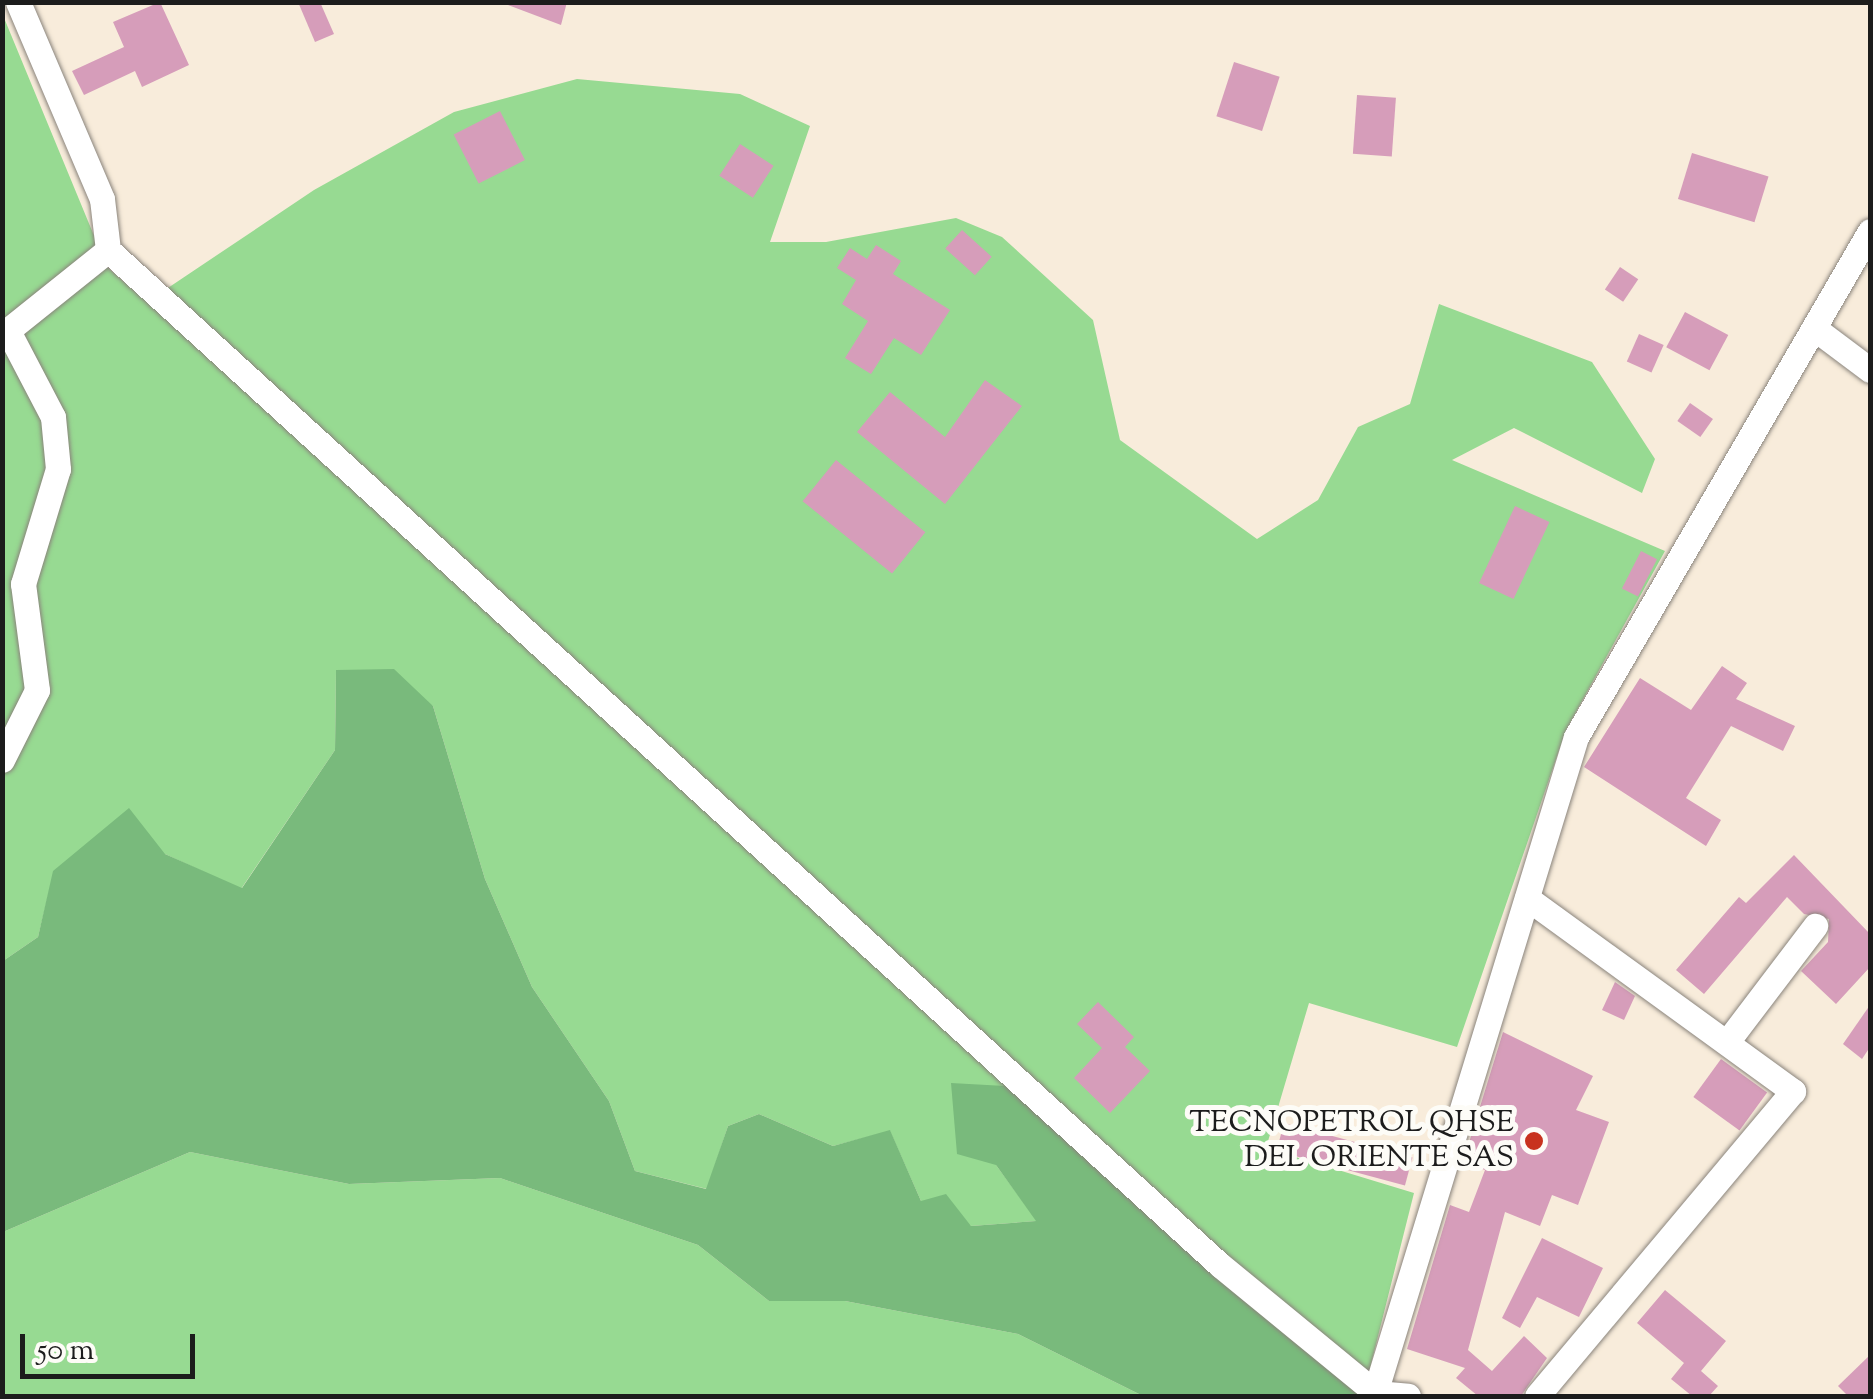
<!DOCTYPE html>
<html>
<head>
<meta charset="utf-8">
<style>
  body { margin:0 }
  #map { position:relative; width:1873px; height:1399px; overflow:hidden; background:#f8ecdb; font-family:"Sorts Mill Goudy",serif }
  div>[style] { position:absolute }
  .green>* { inset:0; background:#97da92 }
  .forest>* { inset:0; background:#79ba7c }
  .building>* { inset:0; background:#d69dba; transform-origin:0 0 }
  .roads { filter:drop-shadow(0 0 2px #8a847c) drop-shadow(0 0 2px #8a847c) }
  .minor>* { height:25px; margin:-12.5px; padding:0 12.5px; transform-origin:12.5px; border-radius:12.5px; background:#fff }
  .dots>* { width:28px; height:28px; translate:-50% -50%; box-sizing:border-box; border:5px solid #fdfcf7; border-radius:50% }
  span { translate:-50% -50%; white-space:nowrap; text-align:center; line-height:1.15; -webkit-text-stroke:10px #fdfcf7; paint-order:stroke }
  .poi-label { font-size:30px; color:#1c1c1c }
  .right { translate:-100% -50%; text-align:right }
  .frame { position:absolute; inset:0; border:5px solid #1c1c1c; pointer-events:none }
  .scale { position:absolute; left:20px; top:1334px; width:175px; height:45px; box-sizing:border-box; border:5px solid #1c1c1c; border-top:0; padding-left:12px; font-size:30px; line-height:35px; white-space:nowrap; color:#1c1c1c; -webkit-text-stroke:8px #fdfcf7; paint-order:stroke }
</style>
</head>
<body>
<div id="map">
  <div class="green">
    <i style="clip-path:polygon(2px 13px,107px 267px,147px 302px,314px 190px,454px 112px,577px 79px,740px 94px,810px 126px,770px 242px,826px 242px,956px 218px,1002px 237px,1093px 320px,1120px 440px,1257px 539px,1318px 500px,1358px 427px,1410px 404px,1439px 304px,1592px 362px,1655px 459px,1642px 493px,1514px 428px,1452px 460px,1665px 551px,1566px 730px,1457px 1047px,1309px 1003px,1266px 1148px,1414px 1193px,1363px 1396px,996px 1165px,1037px 1221px,971px 1226px,921px 1201px,890px 1131px,833px 1146px,759px 1114px,728px 1126px,707px 1189px,635px 1171px,609px 1101px,532px 987px,485px 879px,433px 706px,336px 671px,335px 750px,241px 889px,165px 854px,54px 871px,38px 937px,3px 961px)"></i>
    <i style="clip-path:polygon(190px 1152px,349px 1184px,500px 1178px,698px 1245px,769px 1301px,845px 1301px,1018px 1334px,1143px 1396px,3px 1396px,3px 1232px)"></i>
  </div>
  <div class="forest">
    <i style="clip-path:polygon(394px 669px,433px 706px,485px 879px,532px 987px,609px 1101px,635px 1171px,706px 1189px,728px 1126px,759px 1114px,833px 1146px,890px 1130px,921px 1201px,946px 1194px,971px 1226px,1036px 1221px,996px 1165px,957px 1154px,951px 1083px,1005px 1086px,1360px 1396px,1143px 1396px,1018px 1334px,845px 1301px,769px 1301px,698px 1245px,500px 1178px,349px 1184px,190px 1152px,3px 1232px,3px 961px,38px 937px,53px 871px,129px 808px,165px 854px,242px 888px,335px 750px,336px 670px)"></i>
  </div>
  <div class="building">
    <i style="clip-path:polygon(160px 2px,189px 65px,142px 87px,135px 71px,84px 95px,72px 71px,124px 47px,113px 22px)"></i>
    <i style="clip-path:polygon(298px 2px,320px 2px,334px 34px,315px 42px)"></i>
    <i style="clip-path:polygon(500px 2px,567px 2px,561px 25px)"></i>
    <i style="left:1234px;top:62px;width:48px;height:57px;rotate:18deg"></i>
    <i style="left:1357px;top:95px;width:39px;height:59px;rotate:4deg"></i>
    <i style="left:500px;top:111px;width:55px;height:52px;rotate:63deg"></i>
    <i style="left:740px;top:144px;width:40px;height:38px;rotate:33deg"></i>
    <i style="left:1692px;top:153px;width:80px;height:48px;rotate:17deg"></i>
    <i style="left:962px;top:230px;width:40px;height:25px;rotate:42deg"></i>
    <i style="clip-path:polygon(876px 245px,901px 261px,893px 274px,950px 310px,921px 355px,894px 338px,871px 374px,845px 358px,868px 321px,842px 304px,856px 280px,837px 268px,850px 248px,867px 259px)"></i>
    <i style="left:1620px;top:267px;width:22px;height:27px;rotate:34deg"></i>
    <i style="left:1685px;top:312px;width:49px;height:40px;rotate:28deg"></i>
    <i style="left:1639px;top:334px;width:27px;height:30px;rotate:24deg"></i>
    <i style="clip-path:polygon(985px 380px,1022px 406px,945px 504px,857px 432px,890px 392px,945px 437px)"></i>
    <i style="left:1690px;top:403px;width:28px;height:22px;rotate:35deg"></i>
    <i style="left:836px;top:460px;width:115px;height:53px;rotate:39deg"></i>
    <i style="left:1515px;top:506px;width:38px;height:85px;rotate:25deg"></i>
    <i style="left:1641px;top:551px;width:18px;height:42px;rotate:27deg"></i>
    <i style="clip-path:polygon(1722px 666px,1747px 683px,1736px 699px,1795px 726px,1783px 751px,1731px 726px,1686px 798px,1721px 820px,1706px 846px,1584px 767px,1640px 678px,1691px 710px)"></i>
    <i style="clip-path:polygon(1794px 855px,1870px 934px,1870px 967px,1836px 1004px,1801px 971px,1828px 942px,1829px 919px,1804px 914px,1787px 897px,1704px 994px,1676px 970px,1739px 897px,1746px 903px)"></i>
    <i style="clip-path:polygon(1615px 982px,1635px 996px,1624px 1020px,1602px 1010px)"></i>
    <i style="clip-path:polygon(1098px 1002px,1134px 1037px,1125px 1047px,1150px 1071px,1110px 1113px,1074px 1078px,1102px 1048px,1077px 1024px)"></i>
    <i style="clip-path:polygon(1870px 1005px,1870px 1047px,1862px 1059px,1843px 1044px)"></i>
    <i style="clip-path:polygon(1503px 1032px,1593px 1076px,1576px 1110px,1609px 1122px,1578px 1205px,1552px 1195px,1540px 1226px,1505px 1212px,1468px 1350px,1492px 1371px,1524px 1336px,1547px 1358px,1521px 1396px,1478px 1396px,1456px 1378px,1465px 1368px,1407px 1349px,1450px 1205px,1469px 1212px,1485px 1170px,1463px 1162px)"></i>
    <i style="left:1721px;top:1059px;width:57px;height:47px;rotate:36deg"></i>
    <i style="left:1284px;top:1123px;width:133px;height:29px;rotate:15deg"></i>
    <i style="clip-path:polygon(1542px 1238px,1603px 1268px,1579px 1317px,1537px 1297px,1520px 1328px,1502px 1318px)"></i>
    <i style="clip-path:polygon(1665px 1290px,1726px 1341px,1701px 1371px,1718px 1386px,1709px 1396px,1692px 1396px,1671px 1379px,1684px 1363px,1637px 1323px)"></i>
    <i style="clip-path:polygon(1870px 1355px,1870px 1396px,1848px 1396px,1838px 1386px)"></i>
  </div>
  <div class="roads">
    <div class="minor">
      <i style="left:108px;top:250px;width:1506px;rotate:42.39deg"></i>
      <i style="left:1220px;top:1265px;width:202px;rotate:39.4deg"></i>
      <i style="left:1376px;top:1393px;width:32px;rotate:5deg"></i>
      <i style="left:1814px;top:328px;width:70px;rotate:36.9deg"></i>
      <i style="left:2px;top:335px;width:136px;rotate:-38.7deg"></i>
      <i style="left:108px;top:250px;width:51px;rotate:-96.7deg"></i>
      <i style="left:102px;top:199px;width:214px;rotate:-113.1deg"></i>
      <i style="left:2px;top:760px;width:78px;rotate:-63.4deg"></i>
      <i style="left:37px;top:690px;width:107px;rotate:-97.5deg"></i>
      <i style="left:23px;top:584px;width:120px;rotate:-73.1deg"></i>
      <i style="left:58px;top:469px;width:52px;rotate:-95.5deg"></i>
      <i style="left:53px;top:417px;width:97px;rotate:-117.6deg"></i>
      <i style="left:1527px;top:898px;width:329px;rotate:36deg"></i>
      <i style="left:1793px;top:1091px;width:398px;rotate:130deg"></i>
      <i style="left:1730px;top:1038px;width:141px;rotate:-52.8deg"></i>
      <i style="left:1374px;top:1396px;width:689px;rotate:-72.96deg"></i>
      <i style="left:1576px;top:737px;width:585px;rotate:-59.84deg"></i>
    </div>
  </div>
  <div class="dots">
    <i style="left:1534px;top:1141px;background:#c8321e"></i>
  </div>
  <div class="poi-label">
    <span class="right" style="left:1514px;top:1141px">TECNOPETROL QHSE<br>DEL ORIENTE SAS</span>
  </div>
  <div class="frame"></div>
  <div class="scale">50 m</div>
</div>
</body>
</html>
